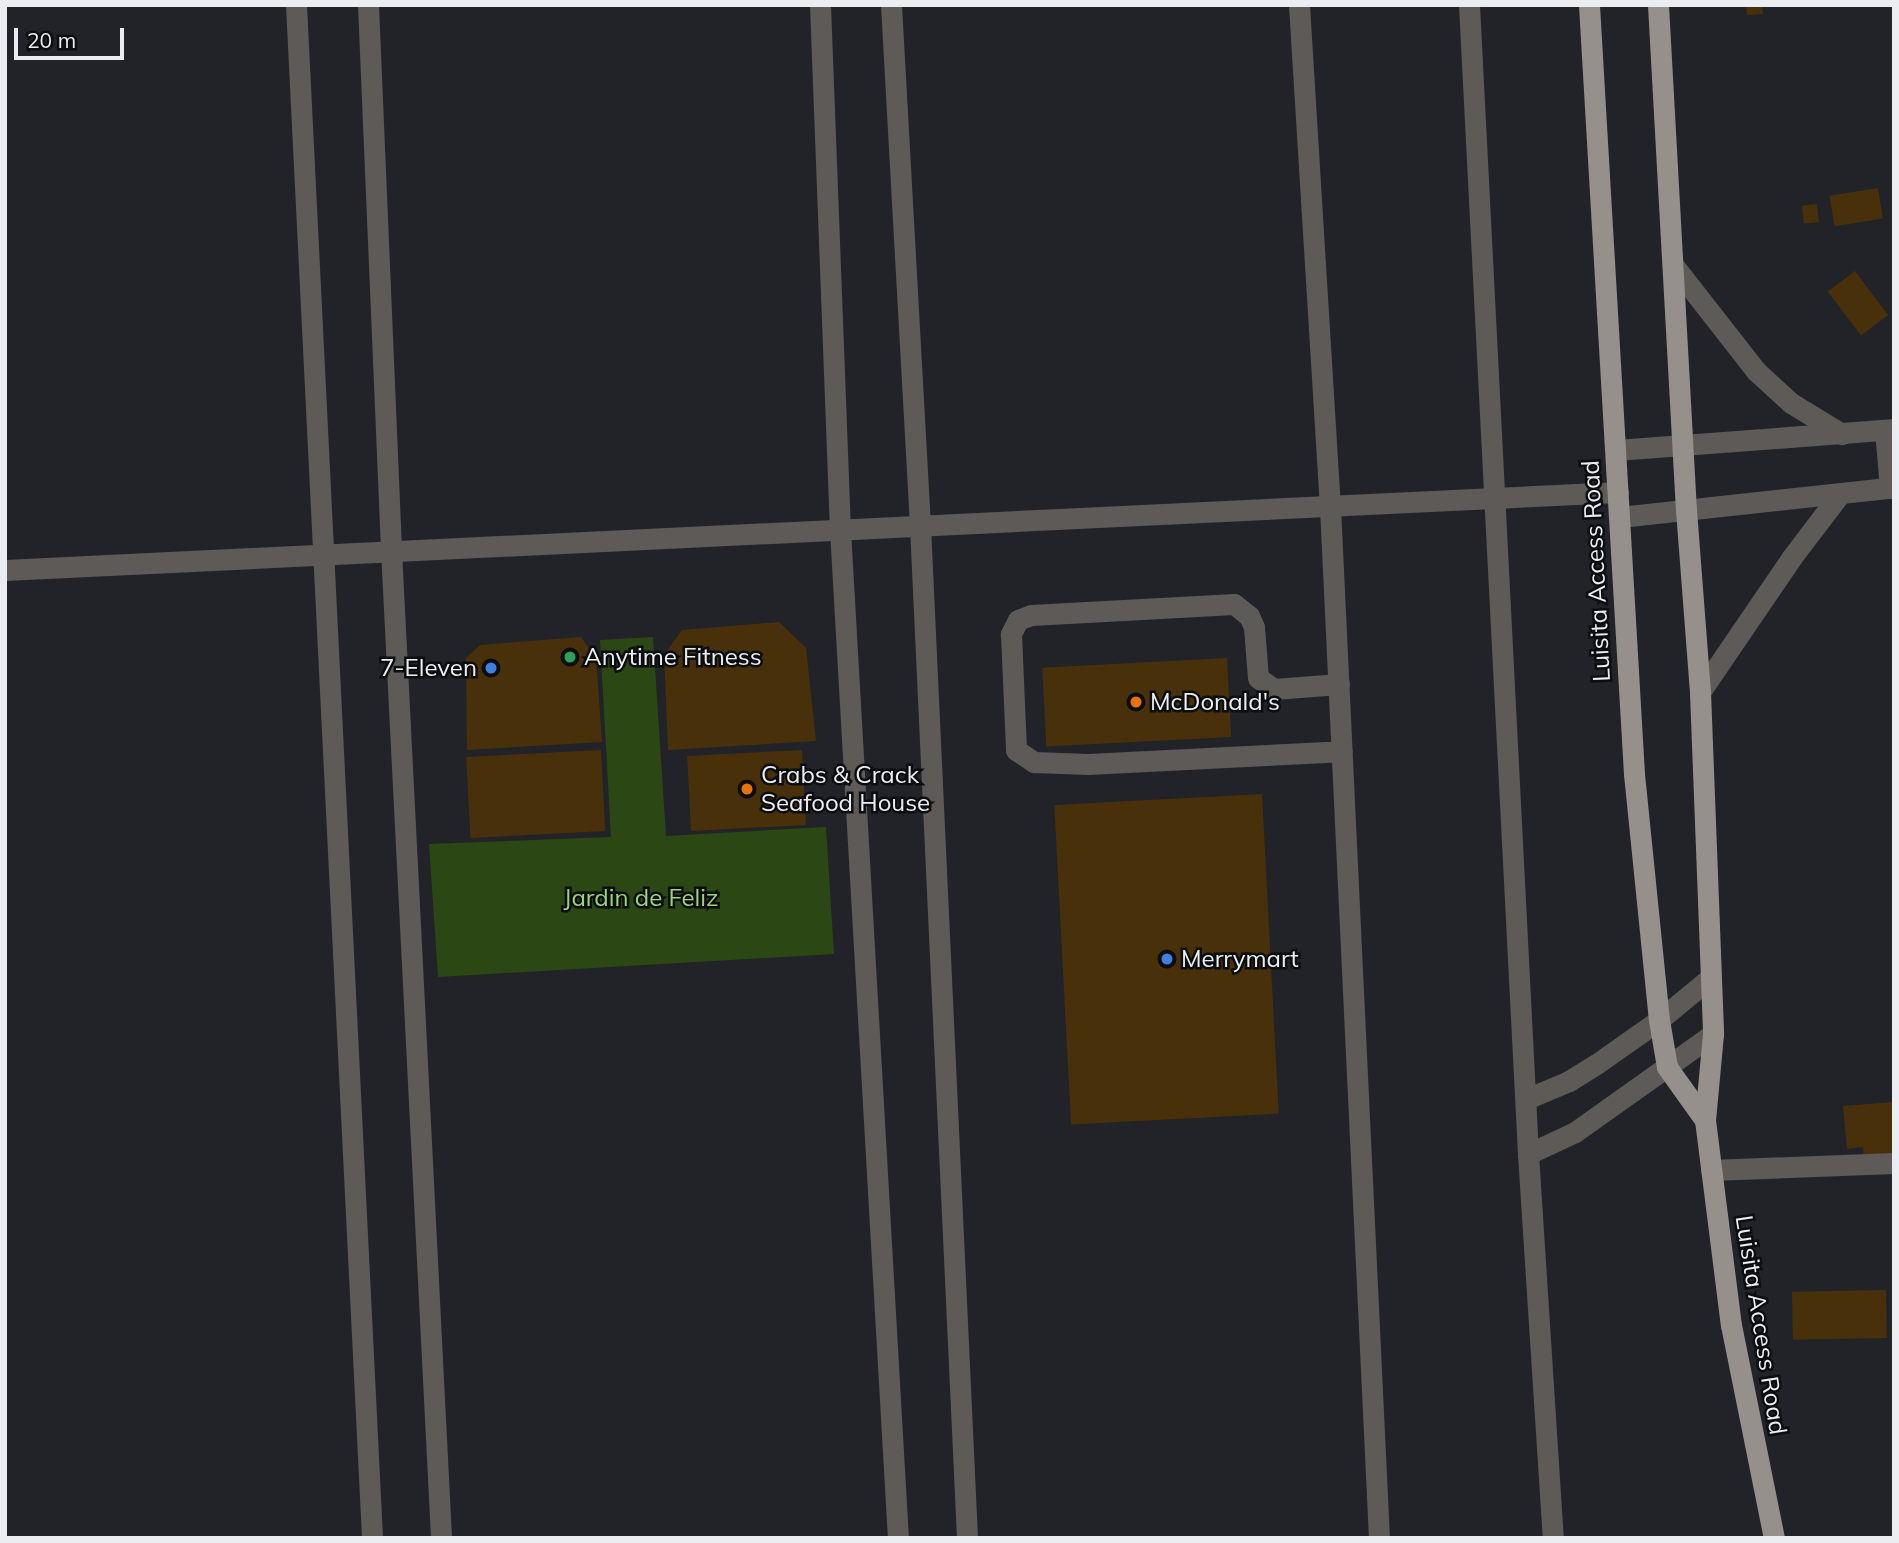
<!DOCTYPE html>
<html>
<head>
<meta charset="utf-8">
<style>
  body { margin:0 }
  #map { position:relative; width:1899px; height:1543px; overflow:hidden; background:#212329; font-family:Mulish,sans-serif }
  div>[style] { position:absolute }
  .green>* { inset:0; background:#2b4814 }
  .building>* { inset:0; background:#48310a; transform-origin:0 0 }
  .minor>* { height:21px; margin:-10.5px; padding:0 10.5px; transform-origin:10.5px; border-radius:10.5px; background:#5d5a58 }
  .major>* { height:21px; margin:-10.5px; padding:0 10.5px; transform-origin:10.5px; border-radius:10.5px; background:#96908c }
  .dots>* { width:19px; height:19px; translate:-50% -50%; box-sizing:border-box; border:4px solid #0c0d0f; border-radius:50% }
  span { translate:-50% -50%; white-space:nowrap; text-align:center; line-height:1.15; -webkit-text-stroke:5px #0c0d0f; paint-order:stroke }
  .street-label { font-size:24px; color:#ecedf1 }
  .poi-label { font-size:24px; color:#ecedf1 }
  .left { translate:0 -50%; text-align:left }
  .right { translate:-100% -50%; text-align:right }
  .park-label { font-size:24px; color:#9cd378 }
  .frame { position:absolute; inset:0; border:7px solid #ecedf1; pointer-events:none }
  .scale { position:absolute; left:14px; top:28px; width:110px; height:32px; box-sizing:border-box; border:4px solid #ecedf1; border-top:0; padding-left:9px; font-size:21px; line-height:24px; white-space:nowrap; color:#ecedf1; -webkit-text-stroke:5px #0c0d0f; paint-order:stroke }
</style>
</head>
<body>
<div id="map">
  <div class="green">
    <i style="clip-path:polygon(653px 637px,666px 836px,826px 827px,834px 954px,438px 977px,429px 844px,611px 837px,600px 640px)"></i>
  </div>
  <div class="building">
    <i style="clip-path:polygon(1746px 5px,1762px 5px,1763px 14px,1747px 15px)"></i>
    <i style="left:1878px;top:188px;width:31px;height:49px;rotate:81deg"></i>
    <i style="left:1817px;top:204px;width:18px;height:15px;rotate:84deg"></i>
    <i style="left:1855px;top:271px;width:55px;height:34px;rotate:53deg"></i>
    <i style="clip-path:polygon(779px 622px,806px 648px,816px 741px,668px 750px,664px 655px,682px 630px)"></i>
    <i style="clip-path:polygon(581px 637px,596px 658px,602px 742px,467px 750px,466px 658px,480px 645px)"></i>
    <i style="left:1227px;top:658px;width:79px;height:185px;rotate:87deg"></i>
    <i style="left:601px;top:750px;width:81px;height:135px;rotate:87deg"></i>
    <i style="left:802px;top:750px;width:75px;height:115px;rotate:87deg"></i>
    <i style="left:1262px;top:794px;width:320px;height:208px;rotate:87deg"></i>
    <i style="clip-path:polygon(1894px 1102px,1894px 1159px,1864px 1161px,1863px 1147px,1847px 1149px,1843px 1106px)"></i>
    <i style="left:1886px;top:1290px;width:48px;height:94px;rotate:89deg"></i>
  </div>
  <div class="minor">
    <i style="left:296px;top:5px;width:1535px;rotate:87.16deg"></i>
    <i style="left:368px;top:5px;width:545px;rotate:87.58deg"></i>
    <i style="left:391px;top:550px;width:989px;rotate:87.1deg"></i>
    <i style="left:820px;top:5px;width:525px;rotate:87.82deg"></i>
    <i style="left:840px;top:530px;width:1010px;rotate:86.71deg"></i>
    <i style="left:891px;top:5px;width:522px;rotate:86.81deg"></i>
    <i style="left:920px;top:526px;width:1013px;rotate:87.34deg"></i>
    <i style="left:1299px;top:5px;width:503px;rotate:86.47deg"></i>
    <i style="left:1330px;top:507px;width:1032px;rotate:87.28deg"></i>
    <i style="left:1469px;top:5px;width:1151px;rotate:87.06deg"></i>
    <i style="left:1528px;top:1154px;width:385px;rotate:86.3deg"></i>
    <i style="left:1674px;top:266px;width:133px;rotate:52deg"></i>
    <i style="left:1756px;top:371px;width:47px;rotate:42.4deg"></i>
    <i style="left:1791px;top:403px;width:60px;rotate:31.3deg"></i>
    <i style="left:1885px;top:430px;width:58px;rotate:85.1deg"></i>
    <i style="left:1616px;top:450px;width:279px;rotate:-4.3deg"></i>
    <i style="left:1620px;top:517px;width:276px;rotate:-6.2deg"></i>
    <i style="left:5px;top:570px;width:1615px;rotate:-2.77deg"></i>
    <i style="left:1339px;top:684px;width:65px;rotate:175.6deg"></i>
    <i style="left:1274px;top:689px;width:19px;rotate:-145deg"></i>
    <i style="left:1258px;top:678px;width:51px;rotate:-94.5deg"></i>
    <i style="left:1254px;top:627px;width:12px;rotate:-114deg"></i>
    <i style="left:1249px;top:616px;width:19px;rotate:-141deg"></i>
    <i style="left:1234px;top:604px;width:203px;rotate:176.9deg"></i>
    <i style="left:1031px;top:615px;width:14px;rotate:159deg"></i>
    <i style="left:1018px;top:620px;width:16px;rotate:117deg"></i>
    <i style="left:1011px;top:634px;width:116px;rotate:87.5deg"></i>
    <i style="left:1016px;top:750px;width:22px;rotate:34deg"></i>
    <i style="left:1034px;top:762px;width:54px;rotate:2.1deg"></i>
    <i style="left:1088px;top:764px;width:254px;rotate:-2.9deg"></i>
    <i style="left:1700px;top:692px;width:163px;rotate:-55.7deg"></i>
    <i style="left:1792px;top:557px;width:79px;rotate:-52.7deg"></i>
    <i style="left:1526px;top:1099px;width:47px;rotate:-22.7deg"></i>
    <i style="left:1569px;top:1081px;width:31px;rotate:-32deg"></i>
    <i style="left:1595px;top:1065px;width:78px;rotate:-35.1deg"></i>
    <i style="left:1659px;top:1020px;width:66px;rotate:-39.5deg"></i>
    <i style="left:1528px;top:1154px;width:52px;rotate:-25.1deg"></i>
    <i style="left:1575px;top:1132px;width:169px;rotate:-35.4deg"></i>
    <i style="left:1711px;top:1170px;width:183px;rotate:-2.2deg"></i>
  </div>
  <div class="major">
    <i style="left:1589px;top:5px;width:770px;rotate:86.65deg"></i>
    <i style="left:1634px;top:774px;width:247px;rotate:84.2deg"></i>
    <i style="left:1659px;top:1020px;width:48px;rotate:80.3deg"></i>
    <i style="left:1667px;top:1067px;width:65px;rotate:54.4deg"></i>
    <i style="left:1658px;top:5px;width:506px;rotate:86.83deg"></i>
    <i style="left:1686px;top:510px;width:183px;rotate:85.6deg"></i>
    <i style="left:1700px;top:692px;width:342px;rotate:87.8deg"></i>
    <i style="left:1713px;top:1034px;width:86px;rotate:95.3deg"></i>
    <i style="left:1705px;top:1120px;width:207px;rotate:82.8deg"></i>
    <i style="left:1731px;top:1325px;width:217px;rotate:78.6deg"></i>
  </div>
  <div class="dots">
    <i style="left:570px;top:657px;background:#2e9e5b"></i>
    <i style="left:491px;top:668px;background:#3f7fe0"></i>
    <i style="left:1136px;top:702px;background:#e8710a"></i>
    <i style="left:747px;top:789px;background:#e8710a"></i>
    <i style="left:1167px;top:959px;background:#3f7fe0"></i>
  </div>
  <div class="street-label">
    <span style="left:1596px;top:571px;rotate:-93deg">Luisita Access Road</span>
    <span style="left:1761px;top:1325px;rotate:81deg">Luisita Access Road</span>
  </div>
  <div class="poi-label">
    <span class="left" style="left:584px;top:657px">Anytime Fitness</span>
    <span class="right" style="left:477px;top:668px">7-Eleven</span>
    <span class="left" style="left:1150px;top:702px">McDonald's</span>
    <span class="left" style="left:761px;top:789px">Crabs &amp; Crack<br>Seafood House</span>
    <span class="left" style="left:1181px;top:959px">Merrymart</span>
  </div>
  <div class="park-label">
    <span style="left:641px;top:898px">Jardin de Feliz</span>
  </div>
  <div class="frame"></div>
  <div class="scale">20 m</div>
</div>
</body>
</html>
